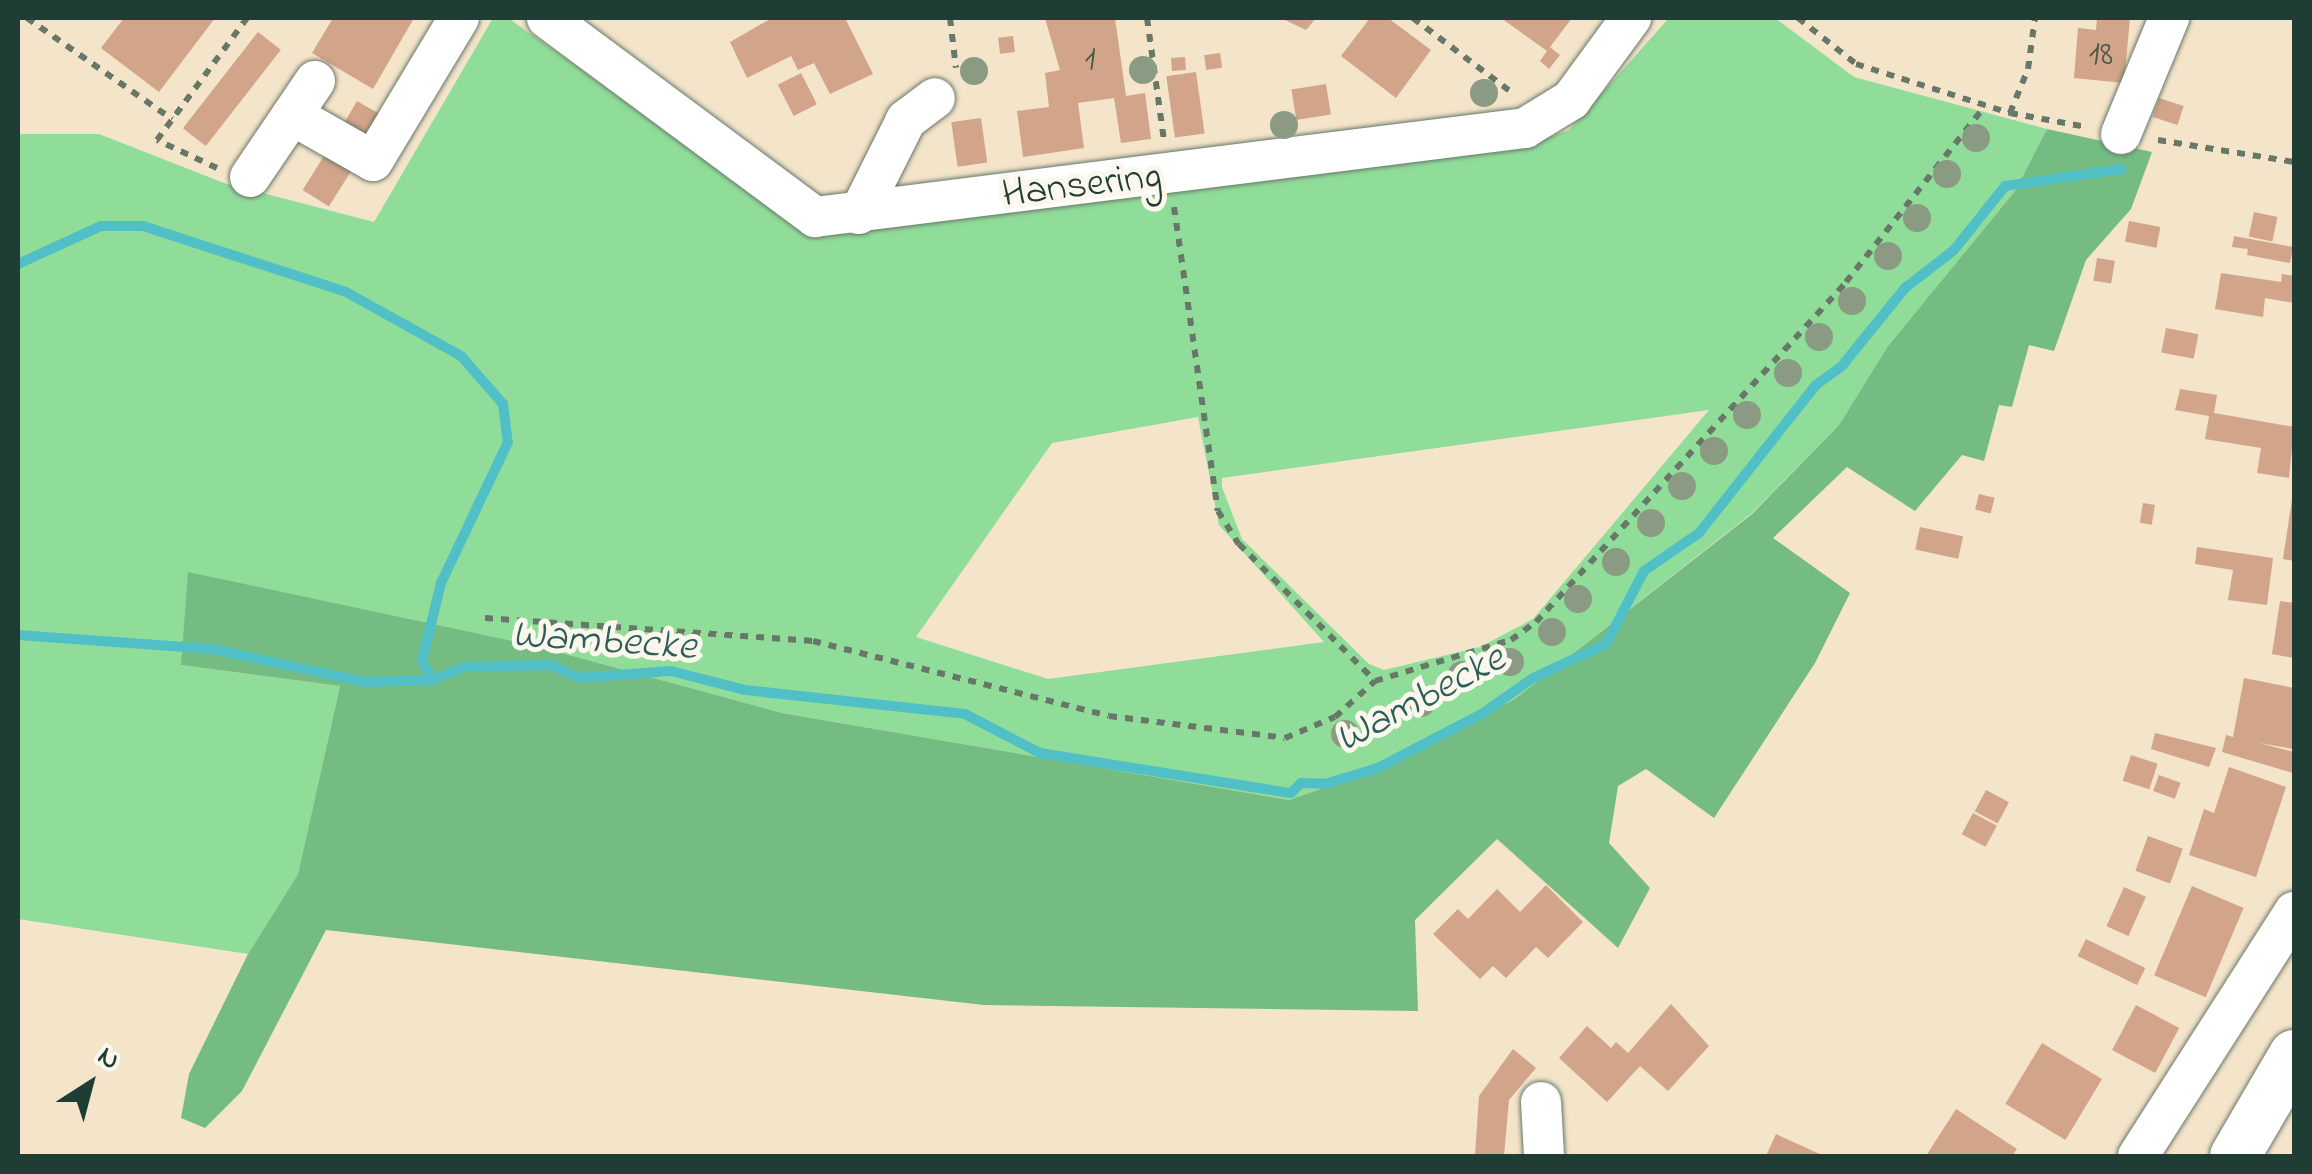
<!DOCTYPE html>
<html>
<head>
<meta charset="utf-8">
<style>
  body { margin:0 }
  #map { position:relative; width:2312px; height:1174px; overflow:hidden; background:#f3e4ca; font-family:"Indie Flower",sans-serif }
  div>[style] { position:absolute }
  .green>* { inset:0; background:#90dd9a }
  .forest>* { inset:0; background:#74bc82 }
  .stream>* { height:10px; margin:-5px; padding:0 5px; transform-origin:5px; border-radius:5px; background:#51c0c6 }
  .building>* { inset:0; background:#d2a489; transform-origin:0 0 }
  .path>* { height:6px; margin-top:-3px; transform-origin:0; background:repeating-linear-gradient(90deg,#697768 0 8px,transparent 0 16px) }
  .roads { filter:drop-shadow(0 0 2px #697768) drop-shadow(0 0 2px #697768) }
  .minor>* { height:40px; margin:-20px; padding:0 20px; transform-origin:20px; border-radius:20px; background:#fff }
  .major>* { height:50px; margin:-25px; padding:0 25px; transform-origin:25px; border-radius:25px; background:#fff }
  .trees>* { width:28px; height:28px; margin:-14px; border-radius:50%; background:#8b9a82 }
  span { translate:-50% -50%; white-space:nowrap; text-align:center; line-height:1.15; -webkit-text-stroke:10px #fbf7ec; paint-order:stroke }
  .number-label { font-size:35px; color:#4c5749 }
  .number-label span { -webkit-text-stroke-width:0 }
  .street-label { font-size:40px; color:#1f3d34 }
  .water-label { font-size:42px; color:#2c5e58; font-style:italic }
  .frame { position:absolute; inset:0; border:20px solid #1f3d34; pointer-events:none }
  .north { position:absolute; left:40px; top:1034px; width:100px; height:100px; -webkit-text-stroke:8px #fbf7ec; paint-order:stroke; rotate:36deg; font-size:28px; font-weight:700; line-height:40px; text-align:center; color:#1f3d34 }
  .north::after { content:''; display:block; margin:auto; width:35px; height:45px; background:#1f3d34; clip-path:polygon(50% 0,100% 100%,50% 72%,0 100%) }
</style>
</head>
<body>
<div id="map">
  <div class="green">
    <i style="clip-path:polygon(evenodd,493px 18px,508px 18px,819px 237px,1526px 145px,1569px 130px,1669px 18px,1775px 18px,1854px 77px,2047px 129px,2015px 191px,1888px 346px,1839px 425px,1752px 513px,1516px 698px,1406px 759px,1289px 800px,782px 713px,536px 646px,181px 665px,340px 686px,298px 874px,248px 954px,18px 919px,18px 134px,99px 134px,224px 183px,374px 222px,493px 18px,1709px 410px,1533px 619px,1480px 647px,1384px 670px,1369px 664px,1242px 539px,1222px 487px,1222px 478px,1709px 410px,493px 18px,1198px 417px,1219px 525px,1324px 642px,1048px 679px,916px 637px,1052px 443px,1198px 417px)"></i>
  </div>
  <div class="forest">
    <i style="clip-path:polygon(2047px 129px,2152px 152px,2131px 209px,2086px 260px,2054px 351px,2029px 345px,2012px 407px,1999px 405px,1984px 461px,1962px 455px,1915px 511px,1847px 467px,1773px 538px,1850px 593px,1815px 663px,1714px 818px,1646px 769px,1618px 786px,1609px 843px,1650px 888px,1618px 948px,1497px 839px,1415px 920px,1418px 1011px,984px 1005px,326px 930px,242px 1091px,205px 1128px,181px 1118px,189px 1074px,248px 954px,298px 874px,340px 686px,181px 665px,188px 572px,536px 646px,782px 713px,1289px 800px,1406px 759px,1516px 698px,1752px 514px,1839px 425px,1888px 346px,2015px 191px)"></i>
  </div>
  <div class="stream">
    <i style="left:18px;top:264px;width:91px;rotate:-24.6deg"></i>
    <i style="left:101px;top:226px;width:42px"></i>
    <i style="left:143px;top:226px;width:213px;rotate:18deg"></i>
    <i style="left:346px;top:292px;width:132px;rotate:29.1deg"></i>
    <i style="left:461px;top:356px;width:64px;rotate:48.8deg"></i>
    <i style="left:503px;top:404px;width:38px;rotate:83deg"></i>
    <i style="left:508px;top:442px;width:156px;rotate:115.4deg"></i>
    <i style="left:441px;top:583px;width:80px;rotate:103.7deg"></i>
    <i style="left:422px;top:661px;width:22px;rotate:60deg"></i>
    <i style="left:18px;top:635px;width:195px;rotate:4.1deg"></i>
    <i style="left:212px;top:649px;width:156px;rotate:12.2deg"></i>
    <i style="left:364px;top:682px;width:69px;rotate:-1.7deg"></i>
    <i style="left:433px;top:680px;width:34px;rotate:-23deg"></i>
    <i style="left:464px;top:667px;width:87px;rotate:-1.3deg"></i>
    <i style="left:551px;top:665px;width:31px;rotate:25deg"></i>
    <i style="left:579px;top:678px;width:92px;rotate:-4.4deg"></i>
    <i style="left:671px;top:671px;width:76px;rotate:14.4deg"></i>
    <i style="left:745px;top:690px;width:221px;rotate:6.2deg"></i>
    <i style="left:965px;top:714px;width:85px;rotate:27.5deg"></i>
    <i style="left:1040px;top:753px;width:254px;rotate:9.1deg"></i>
    <i style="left:1291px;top:793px;width:14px;rotate:-45deg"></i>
    <i style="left:1301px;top:783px;width:24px;rotate:2deg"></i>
    <i style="left:1325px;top:784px;width:55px;rotate:-16.8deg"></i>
    <i style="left:1378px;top:768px;width:119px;rotate:-27.6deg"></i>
    <i style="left:1483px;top:713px;width:61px;rotate:-35deg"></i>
    <i style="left:1533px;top:678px;width:81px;rotate:-25deg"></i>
    <i style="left:1606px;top:644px;width:82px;rotate:-62.5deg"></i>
    <i style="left:1644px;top:571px;width:67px;rotate:-34.6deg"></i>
    <i style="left:1699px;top:533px;width:189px;rotate:-51.7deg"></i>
    <i style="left:1816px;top:385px;width:31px;rotate:-36deg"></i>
    <i style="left:1841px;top:367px;width:102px;rotate:-51deg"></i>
    <i style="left:1905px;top:288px;width:62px;rotate:-37.8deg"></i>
    <i style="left:1954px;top:250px;width:82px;rotate:-51.4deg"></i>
    <i style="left:2005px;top:186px;width:118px;rotate:-8.3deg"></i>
  </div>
  <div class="building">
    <i style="clip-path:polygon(124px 18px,215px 18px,159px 92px,101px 48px)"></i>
    <i style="clip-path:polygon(333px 18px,414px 18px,373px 89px,312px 53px)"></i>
    <i style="clip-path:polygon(772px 18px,845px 18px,873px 74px,830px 94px,814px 63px,798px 70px,791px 56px,747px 78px,730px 42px)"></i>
    <i style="clip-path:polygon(1045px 18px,1115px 18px,1126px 96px,1145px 93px,1151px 139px,1121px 143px,1114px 98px,1078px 103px,1084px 148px,1023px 157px,1017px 111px,1049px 107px,1045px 73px,1060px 70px)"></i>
    <i style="clip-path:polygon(1281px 18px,1316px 18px,1306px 30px)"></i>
    <i style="clip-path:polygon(1370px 18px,1388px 18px,1431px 50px,1396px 98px,1341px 56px)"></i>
    <i style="clip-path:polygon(1501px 18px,1572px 18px,1550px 47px,1560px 55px,1549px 69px,1540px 61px,1547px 51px)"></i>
    <i style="clip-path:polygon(2097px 18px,2130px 18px,2124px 83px,2074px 78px,2078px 28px,2096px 30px)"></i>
    <i style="left:258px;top:32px;width:29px;height:122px;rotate:38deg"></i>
    <i style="left:1013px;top:36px;width:16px;height:15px;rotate:83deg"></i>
    <i style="left:1220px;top:53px;width:15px;height:16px;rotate:82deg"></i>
    <i style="left:1185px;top:57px;width:13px;height:14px;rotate:86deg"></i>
    <i style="left:1196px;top:72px;width:62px;height:30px;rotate:82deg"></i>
    <i style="left:801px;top:73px;width:35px;height:26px;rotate:63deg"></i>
    <i style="left:1326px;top:84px;width:31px;height:35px;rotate:81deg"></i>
    <i style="left:2159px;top:98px;width:26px;height:20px;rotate:18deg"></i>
    <i style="left:357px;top:101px;width:30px;height:31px;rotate:30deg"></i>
    <i style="left:981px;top:118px;width:45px;height:30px;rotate:82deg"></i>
    <i style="left:327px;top:151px;width:31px;height:46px;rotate:32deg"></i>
    <i style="left:2254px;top:212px;width:24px;height:25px;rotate:12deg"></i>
    <i style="left:2129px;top:221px;width:32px;height:21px;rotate:11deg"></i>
    <i style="clip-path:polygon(2234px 236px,2293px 247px,2290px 263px,2247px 255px,2248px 249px,2232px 247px)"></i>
    <i style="left:2097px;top:258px;width:18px;height:23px;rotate:9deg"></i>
    <i style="clip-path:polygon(2221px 273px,2281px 282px,2282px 274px,2294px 276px,2294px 303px,2265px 298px,2263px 317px,2215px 309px)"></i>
    <i style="left:2166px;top:328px;width:33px;height:25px;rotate:11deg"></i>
    <i style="clip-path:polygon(2180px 389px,2217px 395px,2214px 413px,2294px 427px,2289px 478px,2257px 473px,2261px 448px,2205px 439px,2209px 416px,2175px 410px)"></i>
    <i style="left:1979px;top:494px;width:16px;height:16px;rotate:14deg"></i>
    <i style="clip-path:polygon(2292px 499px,2294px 500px,2294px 561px,2283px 559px)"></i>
    <i style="left:2143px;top:503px;width:12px;height:20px;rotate:9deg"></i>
    <i style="left:1920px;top:527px;width:44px;height:23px;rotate:12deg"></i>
    <i style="clip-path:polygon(2197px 547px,2273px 558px,2267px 605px,2228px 600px,2233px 570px,2195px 564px)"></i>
    <i style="clip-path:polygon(2280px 601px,2294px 603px,2294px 658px,2272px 654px)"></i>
    <i style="clip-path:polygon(2244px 678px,2294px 688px,2294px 749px,2259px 743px,2294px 752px,2293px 773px,2222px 752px,2226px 735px,2233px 737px)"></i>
    <i style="clip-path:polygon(2155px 733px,2216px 748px,2209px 767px,2151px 749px)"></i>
    <i style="left:2131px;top:755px;width:28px;height:27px;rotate:18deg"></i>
    <i style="clip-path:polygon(2229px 767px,2286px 787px,2256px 877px,2189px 855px,2204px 809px,2214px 813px)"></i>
    <i style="left:2159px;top:775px;width:23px;height:17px;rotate:20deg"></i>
    <i style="left:1986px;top:790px;width:26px;height:24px;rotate:28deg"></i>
    <i style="left:1973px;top:813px;width:27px;height:24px;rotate:28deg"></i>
    <i style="left:2148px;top:836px;width:37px;height:37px;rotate:20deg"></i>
    <i style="clip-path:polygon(1546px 885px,1583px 922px,1548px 958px,1536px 947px,1506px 978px,1493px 966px,1480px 979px,1433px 934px,1458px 909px,1468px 919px,1497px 889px,1520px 912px)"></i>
    <i style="left:2192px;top:886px;width:56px;height:97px;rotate:23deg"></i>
    <i style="left:2124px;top:887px;width:24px;height:43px;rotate:24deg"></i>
    <i style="left:2086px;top:939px;width:66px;height:19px;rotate:26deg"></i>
    <i style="clip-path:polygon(1671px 1004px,1709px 1046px,1668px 1091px,1640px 1066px,1607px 1102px,1559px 1058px,1587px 1026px,1611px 1048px,1616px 1042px,1628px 1053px)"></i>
    <i style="left:2136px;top:1005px;width:49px;height:51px;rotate:28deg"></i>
    <i style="left:2042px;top:1043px;width:70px;height:71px;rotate:31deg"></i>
    <i style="clip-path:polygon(1513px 1049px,1536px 1068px,1509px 1100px,1504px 1156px,1475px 1156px,1479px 1096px)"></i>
    <i style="clip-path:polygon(1956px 1109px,2017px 1149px,2012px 1156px,1926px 1156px)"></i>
    <i style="clip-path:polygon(1776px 1134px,1824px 1156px,1766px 1156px)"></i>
  </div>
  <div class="path">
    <i style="left:27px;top:18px;width:177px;rotate:34.9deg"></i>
    <i style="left:950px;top:18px;width:50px;rotate:83.2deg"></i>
    <i style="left:1147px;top:18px;width:123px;rotate:82.1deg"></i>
    <i style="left:1413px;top:18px;width:126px;rotate:37deg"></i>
    <i style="left:1798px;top:18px;width:74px;rotate:38.4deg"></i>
    <i style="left:1856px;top:64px;width:162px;rotate:17.7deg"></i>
    <i style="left:2010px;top:113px;width:78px;rotate:10.3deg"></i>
    <i style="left:2010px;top:113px;width:48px;rotate:-67.8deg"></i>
    <i style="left:2028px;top:69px;width:51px;rotate:-82.2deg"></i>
    <i style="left:2158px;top:140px;width:138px;rotate:9.2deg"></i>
    <i style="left:217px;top:168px;width:66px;rotate:-155deg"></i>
    <i style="left:157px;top:140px;width:152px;rotate:-53.6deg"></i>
    <i style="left:1174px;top:207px;width:307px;rotate:81.8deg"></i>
    <i style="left:1218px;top:511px;width:39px;rotate:58deg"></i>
    <i style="left:1239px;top:544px;width:193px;rotate:45.2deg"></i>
    <i style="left:1375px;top:681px;width:142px;rotate:-16.8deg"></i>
    <i style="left:1511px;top:640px;width:31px;rotate:-36deg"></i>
    <i style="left:1536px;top:622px;width:460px;rotate:-47.6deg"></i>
    <i style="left:1846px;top:282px;width:224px;rotate:-51.7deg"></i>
    <i style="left:485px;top:618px;width:329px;rotate:4deg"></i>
    <i style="left:813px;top:641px;width:305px;rotate:14.2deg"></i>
    <i style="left:1109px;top:716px;width:177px;rotate:7.1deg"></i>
    <i style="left:1285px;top:738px;width:54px;rotate:-22.8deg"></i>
    <i style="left:1335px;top:717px;width:54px;rotate:-42deg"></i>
  </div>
  <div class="roads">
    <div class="minor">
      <i style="left:547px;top:18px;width:334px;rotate:36.6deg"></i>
      <i style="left:815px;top:217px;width:716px;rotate:-7.14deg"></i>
      <i style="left:1525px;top:128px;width:54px;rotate:-31.3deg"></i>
      <i style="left:1571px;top:100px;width:102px;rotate:-53.8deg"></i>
      <i style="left:292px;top:115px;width:93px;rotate:29.6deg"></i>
      <i style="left:373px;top:161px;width:167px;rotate:-59deg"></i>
      <i style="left:2121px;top:134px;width:126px;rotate:-67.5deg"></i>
      <i style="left:250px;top:177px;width:116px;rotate:-55.9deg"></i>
      <i style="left:859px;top:214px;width:105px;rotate:-63.4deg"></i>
      <i style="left:906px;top:120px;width:36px;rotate:-37deg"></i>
      <i style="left:1541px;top:1102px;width:54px;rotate:86.8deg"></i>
      <i style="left:2138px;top:1156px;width:290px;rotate:-57.4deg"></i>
    </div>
    <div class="major">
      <i style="left:2235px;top:1156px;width:117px;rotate:-59.7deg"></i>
    </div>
  </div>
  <div class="trees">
    <i style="left:1143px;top:70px"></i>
    <i style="left:974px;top:71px"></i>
    <i style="left:1484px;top:93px"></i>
    <i style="left:1284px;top:125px"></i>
    <i style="left:1976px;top:138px"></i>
    <i style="left:1947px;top:174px"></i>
    <i style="left:1917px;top:218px"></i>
    <i style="left:1888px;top:256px"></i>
    <i style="left:1852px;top:301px"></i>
    <i style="left:1819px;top:337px"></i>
    <i style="left:1788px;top:373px"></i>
    <i style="left:1747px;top:415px"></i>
    <i style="left:1714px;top:451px"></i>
    <i style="left:1682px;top:486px"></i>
    <i style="left:1651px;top:523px"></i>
    <i style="left:1616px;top:562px"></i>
    <i style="left:1578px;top:599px"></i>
    <i style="left:1552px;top:632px"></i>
    <i style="left:1510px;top:662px"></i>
    <i style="left:1462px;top:675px"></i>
    <i style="left:1421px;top:703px"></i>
    <i style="left:1345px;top:734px"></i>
  </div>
  <div class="number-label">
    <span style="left:2101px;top:56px">18</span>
    <span style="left:1090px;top:61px">1</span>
  </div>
  <div class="street-label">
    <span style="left:1082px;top:187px;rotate:-7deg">Hansering</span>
  </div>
  <div class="water-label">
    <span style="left:604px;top:642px;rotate:4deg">Wambecke</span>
    <span style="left:1421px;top:700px;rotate:-28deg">Wambecke</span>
  </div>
  <div class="frame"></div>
  <div class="north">N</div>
</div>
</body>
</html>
